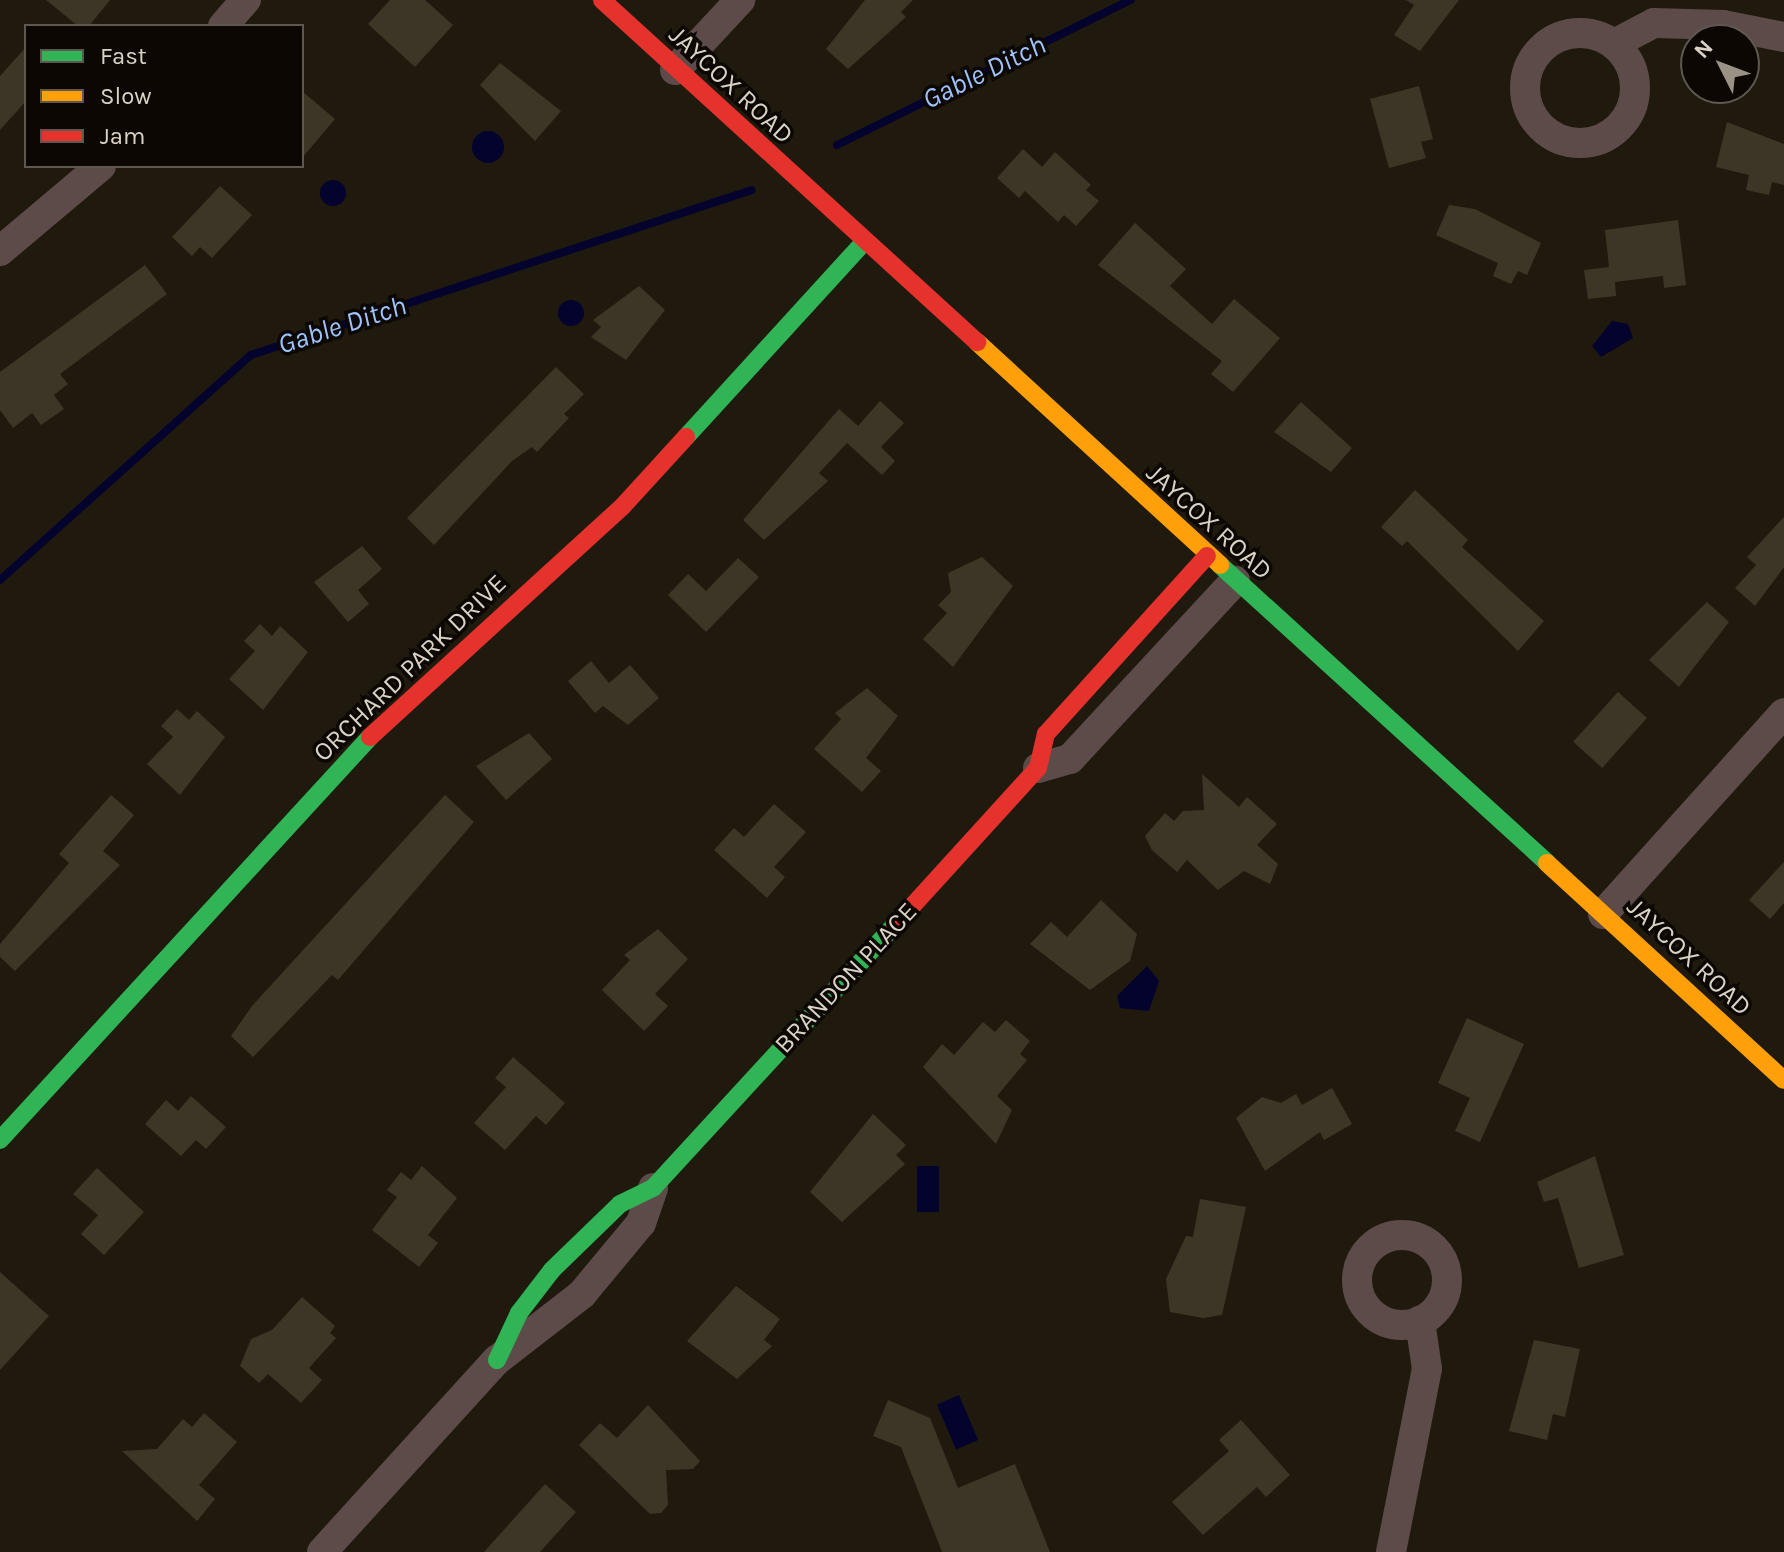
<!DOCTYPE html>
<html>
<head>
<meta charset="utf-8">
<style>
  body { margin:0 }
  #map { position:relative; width:1784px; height:1552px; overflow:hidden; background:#201a0e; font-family:Karla,sans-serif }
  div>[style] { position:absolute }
  .water>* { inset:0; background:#03032e; transform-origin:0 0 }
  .round { border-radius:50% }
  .stream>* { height:8px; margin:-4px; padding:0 4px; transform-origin:4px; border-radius:4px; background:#03032e }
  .building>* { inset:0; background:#3d3626; transform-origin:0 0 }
  .street>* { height:30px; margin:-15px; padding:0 15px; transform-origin:15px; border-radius:15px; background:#5d4b4a }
  .street>.ring { margin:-15px; padding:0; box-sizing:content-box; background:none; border:30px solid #5d4b4a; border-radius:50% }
  .fast>* { height:18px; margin:-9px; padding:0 9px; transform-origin:9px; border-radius:9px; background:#30b455 }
  .slow>* { height:18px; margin:-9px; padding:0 9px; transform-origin:9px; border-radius:9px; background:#ff9f0a }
  .jam>* { height:18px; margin:-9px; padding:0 9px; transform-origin:9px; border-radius:9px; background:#e5322d }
  span { translate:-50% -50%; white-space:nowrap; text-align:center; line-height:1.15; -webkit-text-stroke:7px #0c0702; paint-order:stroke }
  .street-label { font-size:26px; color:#dad2c5 }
  .water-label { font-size:28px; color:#9dc3fd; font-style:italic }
  .legend { position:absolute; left:24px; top:24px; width:280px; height:144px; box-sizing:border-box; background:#0c0702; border:2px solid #5e5850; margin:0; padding:10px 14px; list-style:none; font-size:24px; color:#dad2c5 }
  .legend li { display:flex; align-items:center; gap:16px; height:40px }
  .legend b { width:40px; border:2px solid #5e5850 }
  .north { position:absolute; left:1680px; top:24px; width:80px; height:80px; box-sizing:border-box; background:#0c0702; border:2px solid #5e5850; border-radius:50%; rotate:312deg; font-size:22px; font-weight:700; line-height:32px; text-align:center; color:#dad2c5 }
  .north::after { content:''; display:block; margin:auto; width:28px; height:36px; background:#999285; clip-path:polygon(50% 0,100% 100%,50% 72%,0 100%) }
</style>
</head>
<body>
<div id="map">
  <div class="water">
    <i class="round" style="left:472px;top:131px;width:32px;height:32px"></i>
    <i class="round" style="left:320px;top:180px;width:26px;height:26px"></i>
    <i class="round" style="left:558px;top:300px;width:26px;height:26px"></i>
    <i style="clip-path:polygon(1612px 321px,1628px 324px,1633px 338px,1601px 357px,1592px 346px)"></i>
    <i style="clip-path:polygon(1147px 966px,1159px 981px,1149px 1011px,1120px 1008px,1117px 996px)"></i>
    <i style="left:917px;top:1166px;width:22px;height:46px"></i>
    <i style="left:959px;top:1395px;width:49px;height:24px;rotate:67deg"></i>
  </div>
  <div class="stream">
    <i style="left:837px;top:145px;width:328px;rotate:-26.3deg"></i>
    <i style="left:0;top:580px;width:337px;rotate:-41.9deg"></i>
    <i style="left:251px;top:355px;width:527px;rotate:-18.23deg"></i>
  </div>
  <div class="building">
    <i style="clip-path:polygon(46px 0,110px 0,89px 26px,78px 26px)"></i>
    <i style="clip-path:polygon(390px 0,425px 0,453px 25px,415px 67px,368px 24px)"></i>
    <i style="clip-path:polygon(865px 0,913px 0,901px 12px,906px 17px,848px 69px,826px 49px)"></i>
    <i style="clip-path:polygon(1406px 0,1459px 0,1420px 51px,1394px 35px,1414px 5px)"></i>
    <i style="clip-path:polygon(26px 47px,26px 101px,0 130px,0 76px)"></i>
    <i style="clip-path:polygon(500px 63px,561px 111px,535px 141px,480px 85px)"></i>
    <i style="clip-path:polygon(1419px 86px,1433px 139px,1421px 142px,1426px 158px,1389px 168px,1370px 99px)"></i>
    <i style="clip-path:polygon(302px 91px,335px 119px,302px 158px)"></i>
    <i style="clip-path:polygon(1727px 122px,1784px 144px,1784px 185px,1772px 182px,1769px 195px,1746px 190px,1749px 175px,1716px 167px)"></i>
    <i style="clip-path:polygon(1023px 149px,1042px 167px,1055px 152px,1091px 185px,1086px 190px,1099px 201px,1076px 226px,1064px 215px,1058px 222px,1025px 191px,1019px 198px,997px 178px)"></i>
    <i style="clip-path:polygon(220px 186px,252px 215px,212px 258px,200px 247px,192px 256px,172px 237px)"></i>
    <i style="clip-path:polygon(1449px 205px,1475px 209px,1541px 243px,1527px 275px,1518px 271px,1511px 284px,1493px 276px,1498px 263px,1436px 235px)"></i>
    <i style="clip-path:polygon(1678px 220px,1686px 285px,1664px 288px,1663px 276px,1615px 282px,1616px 296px,1588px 299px,1584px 270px,1609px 267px,1605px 230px)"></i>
    <i style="clip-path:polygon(1135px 223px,1186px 269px,1170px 286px,1212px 324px,1234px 299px,1280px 338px,1233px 392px,1211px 374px,1222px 361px,1098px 265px)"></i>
    <i style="clip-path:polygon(145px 265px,167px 294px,60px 374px,68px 384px,54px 395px,64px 409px,41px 425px,32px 413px,13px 428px,0 410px,0 372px)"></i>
    <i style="clip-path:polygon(639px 286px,665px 310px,626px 360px,591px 337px,601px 327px,593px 320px)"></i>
    <i style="clip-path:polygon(556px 367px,584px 394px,564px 414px,569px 418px,537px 452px,532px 447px,512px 461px,434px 545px,407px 518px)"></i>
    <i style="clip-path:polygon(880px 401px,904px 423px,881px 447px,895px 461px,882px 475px,847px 443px,819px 473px,828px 481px,764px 540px,743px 520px,839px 409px,858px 426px)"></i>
    <i style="clip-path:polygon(1301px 402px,1352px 448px,1331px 472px,1274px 432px)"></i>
    <i style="clip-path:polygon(1415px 490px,1468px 540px,1462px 547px,1544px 621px,1518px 651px,1407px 541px,1402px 546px,1381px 527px)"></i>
    <i style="clip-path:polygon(1784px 517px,1784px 567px,1755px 606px,1735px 588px,1756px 565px,1747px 557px)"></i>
    <i style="clip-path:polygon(362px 546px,382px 569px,358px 590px,369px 604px,348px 622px,314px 582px)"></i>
    <i style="clip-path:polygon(982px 557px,1013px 586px,953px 667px,923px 639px,947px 613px,938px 605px,951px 592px,948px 573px)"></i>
    <i style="clip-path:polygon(738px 558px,759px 577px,706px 632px,668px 595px,688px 574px,706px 591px)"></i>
    <i style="clip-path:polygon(1707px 602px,1729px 622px,1679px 687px,1649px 660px)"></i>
    <i style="clip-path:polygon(260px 624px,272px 636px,280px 626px,308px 652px,263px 710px,229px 679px,255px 651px,244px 641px)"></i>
    <i style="clip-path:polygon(591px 661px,609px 683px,630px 665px,659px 698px,628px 725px,603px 706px,595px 713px,568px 681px)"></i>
    <i style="clip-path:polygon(867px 688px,898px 716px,866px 758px,881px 771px,862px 792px,814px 749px,841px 719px,835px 713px)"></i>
    <i style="left:1618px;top:692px;width:39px;height:67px;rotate:42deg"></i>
    <i style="clip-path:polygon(177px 709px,189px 720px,197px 711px,225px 737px,180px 795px,147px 764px,173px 737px,161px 726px)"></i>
    <i style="clip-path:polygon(529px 733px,552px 759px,506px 800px,476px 766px)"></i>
    <i style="clip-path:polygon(1202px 774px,1239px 807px,1247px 797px,1277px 824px,1257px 845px,1278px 864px,1270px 884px,1244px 871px,1218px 890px,1187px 860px,1177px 872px,1152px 850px,1145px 836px,1165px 813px,1174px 821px,1183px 811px,1204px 810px)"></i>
    <i style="clip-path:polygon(111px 795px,134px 815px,103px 851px,120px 865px,15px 971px,0 957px,0 944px,69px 863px,59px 854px)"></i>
    <i style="clip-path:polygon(445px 795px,474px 822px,338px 980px,332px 975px,253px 1057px,231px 1036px,252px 1006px)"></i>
    <i style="clip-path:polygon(774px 804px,806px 832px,774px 867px,785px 877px,767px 898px,714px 850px,734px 828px,744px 837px)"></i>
    <i style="clip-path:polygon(1784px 862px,1784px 903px,1770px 919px,1749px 900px)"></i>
    <i style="clip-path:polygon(1101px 900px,1137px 934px,1130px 961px,1090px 990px,1030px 944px,1051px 922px,1067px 937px)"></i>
    <i style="clip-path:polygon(658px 929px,688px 959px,655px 994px,668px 1006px,644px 1031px,602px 990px,630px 960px,624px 955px)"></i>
    <i style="clip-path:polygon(1467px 1018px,1524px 1044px,1480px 1142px,1455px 1131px,1470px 1098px,1438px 1083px)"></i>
    <i style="clip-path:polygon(1006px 1020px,1030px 1041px,1020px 1054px,1027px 1060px,997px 1096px,1012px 1110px,996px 1144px,923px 1067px,942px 1044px,954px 1055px,983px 1022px,995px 1032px)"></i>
    <i style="clip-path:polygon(513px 1057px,565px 1103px,546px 1125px,536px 1116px,505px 1150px,474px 1123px,506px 1087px,495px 1078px)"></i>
    <i style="clip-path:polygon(1332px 1088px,1352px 1124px,1324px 1140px,1320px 1132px,1265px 1171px,1236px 1118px,1262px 1097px,1281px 1103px,1296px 1094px,1302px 1105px)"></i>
    <i style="clip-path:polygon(191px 1096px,226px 1127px,206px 1149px,196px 1140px,181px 1156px,145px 1124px,166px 1100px,178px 1111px)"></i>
    <i style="clip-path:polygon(873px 1114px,906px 1145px,896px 1155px,905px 1164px,842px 1222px,810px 1192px)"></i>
    <i style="clip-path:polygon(1595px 1156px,1624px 1255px,1579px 1268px,1558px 1198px,1544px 1202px,1537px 1182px)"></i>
    <i style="clip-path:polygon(422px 1166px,457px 1198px,428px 1235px,438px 1243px,419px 1267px,372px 1230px,397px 1197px,387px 1190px,401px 1172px,411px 1180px)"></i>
    <i style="clip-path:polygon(97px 1168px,144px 1212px,104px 1255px,81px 1234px,98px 1215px,73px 1194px)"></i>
    <i style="clip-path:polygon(1200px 1199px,1246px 1207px,1222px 1315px,1203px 1318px,1170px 1312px,1166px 1279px,1186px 1236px,1193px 1237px)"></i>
    <i style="clip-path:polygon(0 1272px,49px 1316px,0 1370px)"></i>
    <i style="clip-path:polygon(736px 1286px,780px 1319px,764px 1340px,772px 1346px,737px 1379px,687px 1341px)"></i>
    <i style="clip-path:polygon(302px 1297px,335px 1326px,330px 1333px,336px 1338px,309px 1368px,322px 1380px,301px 1403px,268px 1374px,259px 1383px,240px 1366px,251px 1339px,272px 1330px)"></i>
    <i style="clip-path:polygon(1534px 1340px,1580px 1349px,1565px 1417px,1553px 1414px,1547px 1440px,1509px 1431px)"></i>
    <i style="clip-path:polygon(888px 1400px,930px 1418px,958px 1488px,1015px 1464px,1050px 1552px,942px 1552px,901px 1447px,873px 1436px)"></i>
    <i style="clip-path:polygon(648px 1405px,700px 1461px,693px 1469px,666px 1470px,668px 1505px,661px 1513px,650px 1514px,579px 1445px,600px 1423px,617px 1438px)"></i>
    <i style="clip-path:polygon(204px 1413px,237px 1442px,199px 1485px,215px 1499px,197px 1521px,122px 1451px,157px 1449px,183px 1419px,192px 1427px)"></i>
    <i style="clip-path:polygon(1241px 1420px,1290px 1475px,1266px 1497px,1257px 1487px,1203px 1535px,1172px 1502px,1229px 1451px,1219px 1440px)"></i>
    <i style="clip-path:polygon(545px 1484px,576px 1512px,540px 1552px,484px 1552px)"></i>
  </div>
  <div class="street">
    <i style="left:223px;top:26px;width:35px;rotate:-49deg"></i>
    <i class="ring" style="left:1525px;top:33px;width:80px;height:80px"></i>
    <i style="left:1614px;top:44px;width:45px;rotate:-27.7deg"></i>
    <i style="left:1654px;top:23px;width:69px;rotate:1.7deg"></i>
    <i style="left:1723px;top:25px;width:62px;rotate:11.1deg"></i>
    <i style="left:675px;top:70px;width:96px;rotate:-47.1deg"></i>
    <i style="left:0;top:251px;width:132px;rotate:-40.1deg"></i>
    <i style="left:1038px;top:768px;width:33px;rotate:-16deg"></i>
    <i style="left:1070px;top:759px;width:243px;rotate:-47.2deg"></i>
    <i style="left:1603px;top:914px;width:270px;rotate:-48deg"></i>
    <i class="ring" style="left:1357px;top:1235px;width:60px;height:60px"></i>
    <i style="left:322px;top:1552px;width:260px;rotate:-47.7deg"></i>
    <i style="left:497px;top:1360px;width:108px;rotate:-37.8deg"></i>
    <i style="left:582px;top:1294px;width:92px;rotate:-50.3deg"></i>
    <i style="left:641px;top:1223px;width:37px;rotate:-71deg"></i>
    <i style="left:1391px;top:1552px;width:187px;rotate:-78.9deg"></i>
    <i style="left:1427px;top:1369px;width:49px;rotate:-98.3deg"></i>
  </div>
  <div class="fast">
    <i style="left:686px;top:437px;width:263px;rotate:-47.6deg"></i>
    <i style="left:1220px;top:565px;width:442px;rotate:42.3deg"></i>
    <i style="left:0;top:1140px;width:547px;rotate:-47.44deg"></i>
    <i style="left:497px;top:1360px;width:52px;rotate:-64.9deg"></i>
    <i style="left:519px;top:1313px;width:54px;rotate:-52.5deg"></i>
    <i style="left:552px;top:1270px;width:95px;rotate:-44.1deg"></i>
    <i style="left:620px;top:1204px;width:37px;rotate:-26deg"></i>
    <i style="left:653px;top:1188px;width:357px;rotate:-47.4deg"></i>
  </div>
  <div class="slow">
    <i style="left:977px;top:342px;width:330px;rotate:42.5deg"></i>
    <i style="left:1547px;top:863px;width:321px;rotate:42.5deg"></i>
  </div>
  <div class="jam">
    <i style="left:602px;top:0;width:508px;rotate:42.36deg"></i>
    <i style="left:370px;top:737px;width:341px;rotate:-42.4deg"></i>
    <i style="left:622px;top:507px;width:95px;rotate:-47.6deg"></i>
    <i style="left:895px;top:925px;width:212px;rotate:-47.7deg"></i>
    <i style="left:1038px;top:768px;width:35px;rotate:-77deg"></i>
    <i style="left:1046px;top:734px;width:240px;rotate:-47.9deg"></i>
  </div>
  <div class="street-label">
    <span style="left:731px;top:85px;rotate:43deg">JAYCOX ROAD</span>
    <span style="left:1209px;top:522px;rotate:42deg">JAYCOX ROAD</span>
    <span style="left:410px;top:668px;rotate:-44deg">ORCHARD PARK DRIVE</span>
    <span style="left:1689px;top:957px;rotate:43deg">JAYCOX ROAD</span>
    <span style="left:846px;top:978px;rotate:-47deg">BRANDON PLACE</span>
  </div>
  <div class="water-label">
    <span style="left:984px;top:72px;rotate:-26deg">Gable Ditch</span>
    <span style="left:342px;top:325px;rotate:-18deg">Gable Ditch</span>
  </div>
  <ul class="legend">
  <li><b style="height:10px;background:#30b455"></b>Fast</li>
  <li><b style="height:10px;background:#ff9f0a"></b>Slow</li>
  <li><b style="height:10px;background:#e5322d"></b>Jam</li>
  </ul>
  <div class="north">N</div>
</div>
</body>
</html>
